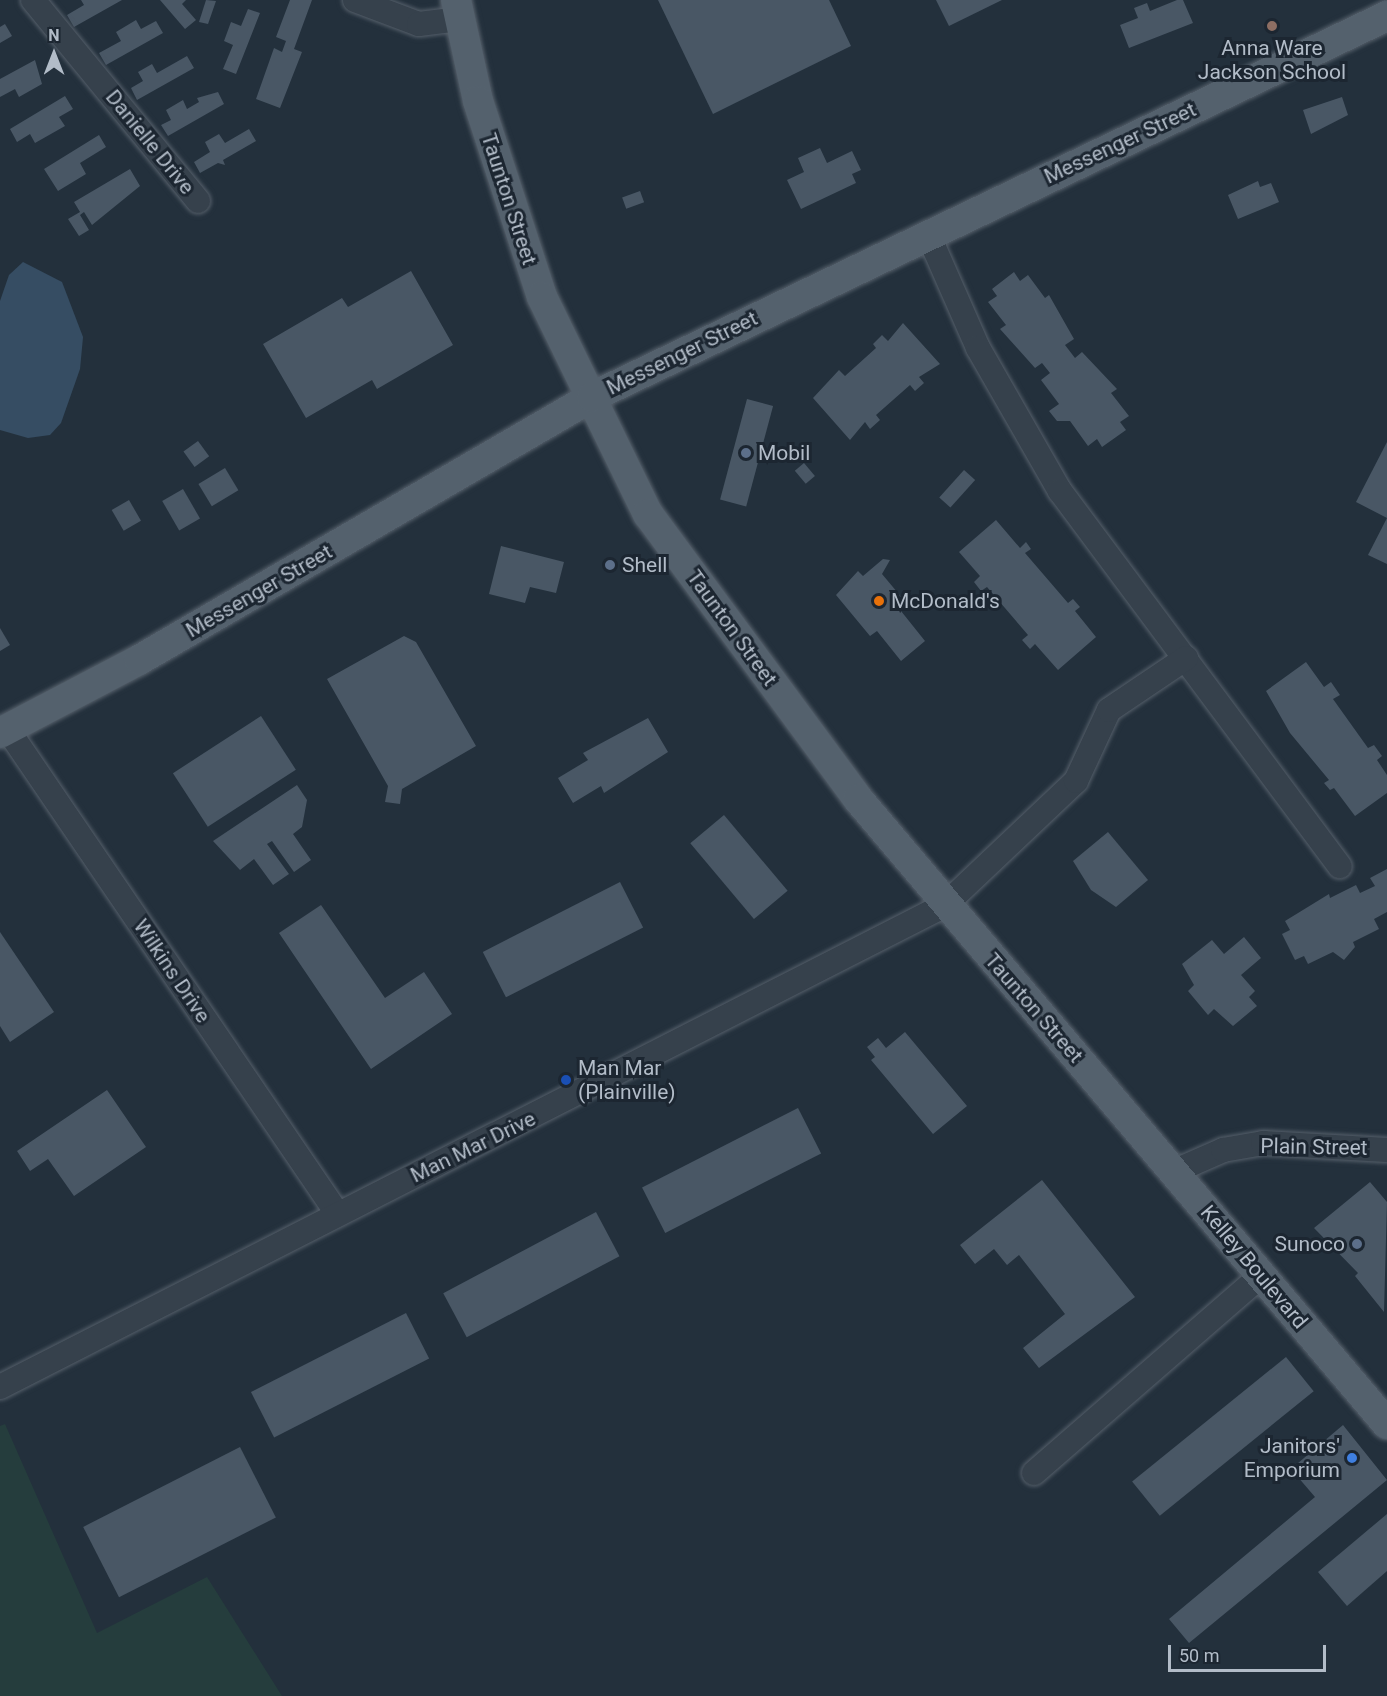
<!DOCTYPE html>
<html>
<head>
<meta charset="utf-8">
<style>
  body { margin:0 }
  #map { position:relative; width:1387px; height:1696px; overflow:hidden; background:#23303c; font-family:Roboto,sans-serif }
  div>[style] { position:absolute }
  .green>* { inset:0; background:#253d3d }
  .water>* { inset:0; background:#364d63 }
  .building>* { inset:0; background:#495765; transform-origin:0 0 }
  .roads { filter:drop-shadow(0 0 2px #555f6a) drop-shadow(0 0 2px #555f6a) }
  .minor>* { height:24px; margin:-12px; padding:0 12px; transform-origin:12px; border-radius:12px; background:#36414c }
  .major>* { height:30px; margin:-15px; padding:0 15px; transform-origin:15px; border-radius:15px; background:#54616d }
  .dots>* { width:16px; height:16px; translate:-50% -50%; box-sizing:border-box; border:3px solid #1c2631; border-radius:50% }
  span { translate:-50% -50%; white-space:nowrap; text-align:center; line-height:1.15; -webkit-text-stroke:6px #1c2631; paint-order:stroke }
  .poi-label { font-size:21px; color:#b2bcc8 }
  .left { translate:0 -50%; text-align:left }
  .right { translate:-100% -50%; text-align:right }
  .street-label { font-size:21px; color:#b2bcc8 }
  .north { position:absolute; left:24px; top:24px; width:60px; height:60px; -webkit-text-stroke:4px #1c2631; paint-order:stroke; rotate:0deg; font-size:16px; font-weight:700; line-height:24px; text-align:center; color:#b2bcc8 }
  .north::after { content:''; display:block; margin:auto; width:21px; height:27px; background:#b2bcc8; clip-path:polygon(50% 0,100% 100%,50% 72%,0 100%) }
  .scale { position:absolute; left:1168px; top:1645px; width:158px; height:27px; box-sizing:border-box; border:3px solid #b2bcc8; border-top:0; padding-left:8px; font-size:18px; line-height:21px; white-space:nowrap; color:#b2bcc8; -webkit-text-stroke:4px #1c2631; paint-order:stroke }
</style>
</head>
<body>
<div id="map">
  <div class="green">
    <i style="clip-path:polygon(5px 1424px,97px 1633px,207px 1577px,282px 1696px,0 1696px,0 1426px)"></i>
  </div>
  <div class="water">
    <i style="clip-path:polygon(23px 262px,62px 282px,83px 337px,80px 369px,61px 423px,50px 435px,28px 438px,0 430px,0 301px,9px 275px)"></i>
  </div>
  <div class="building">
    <i style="clip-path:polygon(81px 0,122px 0,74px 27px,67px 15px,84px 5px)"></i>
    <i style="clip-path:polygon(160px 0,186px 0,182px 4px,196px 20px,185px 29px)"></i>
    <i style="clip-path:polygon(206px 0,216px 1px,208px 24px,199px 22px)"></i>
    <i style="clip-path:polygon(290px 0,312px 0,294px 49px,302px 52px,280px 108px,256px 99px,274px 48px,282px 52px,286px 41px,276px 37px)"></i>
    <i style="clip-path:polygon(658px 0,829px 0,851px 46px,713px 114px)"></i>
    <i style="clip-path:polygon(936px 0,1002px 0,949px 26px)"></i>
    <i style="clip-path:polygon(1177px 0,1183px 0,1193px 23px,1129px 48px,1120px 25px,1138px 18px,1134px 8px,1147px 3px,1150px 11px)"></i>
    <i style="clip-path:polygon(248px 9px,260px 13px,236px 74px,223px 69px,233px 45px,224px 41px,231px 22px,241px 26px)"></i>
    <i style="clip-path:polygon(136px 20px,141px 29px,156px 21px,163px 33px,106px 65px,99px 53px,121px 41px,116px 32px)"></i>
    <i style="clip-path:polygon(5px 24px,12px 36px,0 43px,0 27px)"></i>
    <i style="clip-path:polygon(187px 56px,194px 68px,137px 100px,131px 88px,143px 81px,138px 72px,152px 64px,157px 73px)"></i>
    <i style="clip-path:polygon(35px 60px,42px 84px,19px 97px,15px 89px,0 97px,0 79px)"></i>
    <i style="clip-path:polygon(218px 92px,224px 104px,168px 136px,161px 125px,171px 120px,166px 110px,183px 100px,187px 109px,199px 102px,197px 98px)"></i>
    <i style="clip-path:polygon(65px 96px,73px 109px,59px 117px,65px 126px,35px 143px,30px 134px,17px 142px,10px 129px)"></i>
    <i style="clip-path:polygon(1342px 97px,1348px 115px,1311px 134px,1303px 110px)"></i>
    <i style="clip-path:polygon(249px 129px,256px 141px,223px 160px,225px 165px,218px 163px,200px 173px,194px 162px,210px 152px,205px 142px,219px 134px,225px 143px)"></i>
    <i style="clip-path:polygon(99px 135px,106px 147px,80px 163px,86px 174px,58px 191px,44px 169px)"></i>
    <i style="clip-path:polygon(820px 148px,827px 163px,852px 151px,861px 170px,852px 174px,856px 183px,801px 209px,787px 180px,804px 172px,798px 158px)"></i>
    <i style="clip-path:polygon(130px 169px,140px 186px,92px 225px,84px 212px,80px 215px,89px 230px,79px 236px,68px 219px,80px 212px,74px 202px)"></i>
    <i style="clip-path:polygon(1258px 181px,1260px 187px,1271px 183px,1279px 202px,1238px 219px,1228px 195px)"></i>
    <i style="left:640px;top:191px;width:12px;height:19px;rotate:70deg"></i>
    <i style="clip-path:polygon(411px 271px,453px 345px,377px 389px,372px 380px,306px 418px,263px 344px,342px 298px,348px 307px)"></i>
    <i style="clip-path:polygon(1014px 272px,1020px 281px,1028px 275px,1045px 298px,1049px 295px,1074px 339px,1065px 345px,1075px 358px,1082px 352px,1117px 389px,1111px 393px,1129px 416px,1120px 422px,1126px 430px,1102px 447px,1097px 439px,1088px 446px,1070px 421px,1057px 421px,1049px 411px,1059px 404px,1041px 380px,1050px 373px,1042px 363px,1035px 368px,1000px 329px,1006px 325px,988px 302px,997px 296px,992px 289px)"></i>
    <i style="clip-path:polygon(903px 323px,940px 364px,919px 377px,924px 383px,915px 391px,910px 385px,876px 415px,880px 420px,870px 429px,865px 422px,850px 440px,813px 398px,839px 370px,845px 376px,876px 348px,873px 344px,882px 335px,888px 341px)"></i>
    <i style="left:747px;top:399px;width:27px;height:104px;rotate:15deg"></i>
    <i style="left:198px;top:441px;width:19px;height:18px;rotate:54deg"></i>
    <i style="clip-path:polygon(1387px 442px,1387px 518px,1356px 502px)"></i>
    <i style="left:804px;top:463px;width:17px;height:12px;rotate:50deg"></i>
    <i style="left:225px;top:468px;width:26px;height:31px;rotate:59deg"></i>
    <i style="left:964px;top:470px;width:15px;height:37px;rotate:42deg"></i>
    <i style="left:183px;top:489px;width:34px;height:24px;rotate:60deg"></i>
    <i style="left:129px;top:500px;width:24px;height:20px;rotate:60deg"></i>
    <i style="clip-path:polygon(1387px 518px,1387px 564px,1368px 555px)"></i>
    <i style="clip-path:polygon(996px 520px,1020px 548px,1026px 542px,1031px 549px,1025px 553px,1068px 603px,1073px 599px,1080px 607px,1075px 611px,1096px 637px,1058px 670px,1035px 644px,1030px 649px,1022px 640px,1028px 635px,987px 587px,981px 591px,974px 582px,980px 576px,959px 552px)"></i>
    <i style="clip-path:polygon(501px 546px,564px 562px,556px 593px,530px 587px,525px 603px,489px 594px)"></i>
    <i style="clip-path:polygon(883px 559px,890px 560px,882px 574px,908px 605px,901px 611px,925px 641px,901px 661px,877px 631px,870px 636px,836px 595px,858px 571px,863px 576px)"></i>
    <i style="clip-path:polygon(0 628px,10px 645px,0 651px)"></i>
    <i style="clip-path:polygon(404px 636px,416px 642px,476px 746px,402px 789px,400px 804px,385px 802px,388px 786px,327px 679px)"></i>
    <i style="clip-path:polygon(1306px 662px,1324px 687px,1331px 682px,1340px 695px,1333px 699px,1368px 748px,1374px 745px,1382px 756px,1377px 760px,1387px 775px,1387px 793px,1355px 816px,1334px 788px,1330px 790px,1324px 783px,1329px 780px,1290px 733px,1266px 691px)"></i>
    <i style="left:261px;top:716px;width:64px;height:105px;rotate:57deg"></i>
    <i style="clip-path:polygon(648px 718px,668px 752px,604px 793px,601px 786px,573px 803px,558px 778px,588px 760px,583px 753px)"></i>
    <i style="clip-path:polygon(297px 785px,307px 800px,302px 827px,293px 834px,311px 860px,294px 872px,272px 841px,267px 844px,289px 874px,273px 885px,254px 859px,240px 870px,213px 841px)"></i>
    <i style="left:724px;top:815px;width:99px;height:44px;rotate:50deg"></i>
    <i style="clip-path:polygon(1108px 832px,1148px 880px,1116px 907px,1091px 890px,1073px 861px)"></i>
    <i style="clip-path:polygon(1387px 869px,1387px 912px,1374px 919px,1379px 929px,1353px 942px,1355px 947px,1344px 960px,1333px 952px,1308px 964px,1304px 956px,1295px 960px,1282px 934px,1290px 930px,1285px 921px,1329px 894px,1330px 898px,1356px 885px,1360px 893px,1375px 886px,1370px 878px)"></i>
    <i style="left:620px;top:882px;width:51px;height:154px;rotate:63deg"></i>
    <i style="clip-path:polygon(321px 905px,385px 998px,424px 972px,452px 1014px,371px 1069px,279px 933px)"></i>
    <i style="clip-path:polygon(0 932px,54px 1012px,10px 1042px,0 1026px)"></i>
    <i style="clip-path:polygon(1244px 937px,1261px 958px,1241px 975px,1255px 991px,1249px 997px,1257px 1006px,1233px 1026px,1214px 1009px,1208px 1015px,1188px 991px,1194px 985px,1182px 964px,1212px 940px,1224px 954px)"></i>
    <i style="clip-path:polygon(905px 1032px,967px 1106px,933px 1134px,871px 1060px,875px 1057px,867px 1047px,878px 1038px,886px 1048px)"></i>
    <i style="clip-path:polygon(107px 1090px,146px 1147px,74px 1196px,48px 1159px,30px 1171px,17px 1151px)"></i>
    <i style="left:798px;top:1108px;width:51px;height:175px;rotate:63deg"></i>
    <i style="clip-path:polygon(1042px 1180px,1135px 1297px,1039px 1368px,1023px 1348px,1065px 1314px,1019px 1255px,1007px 1265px,994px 1249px,975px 1264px,960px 1245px)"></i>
    <i style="clip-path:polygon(1370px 1182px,1387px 1202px,1384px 1312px,1355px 1276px,1358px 1273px,1314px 1228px)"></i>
    <i style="left:596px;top:1212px;width:50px;height:173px;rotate:62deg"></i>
    <i style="left:406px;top:1313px;width:51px;height:174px;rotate:63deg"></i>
    <i style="left:1286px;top:1357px;width:44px;height:198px;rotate:51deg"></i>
    <i style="clip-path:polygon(1343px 1425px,1387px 1480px,1189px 1643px,1169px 1619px,1315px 1497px,1291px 1469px)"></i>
    <i style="left:240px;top:1447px;width:79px;height:176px;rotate:63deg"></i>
    <i style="clip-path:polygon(1387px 1514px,1387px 1571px,1347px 1606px,1318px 1572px)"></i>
  </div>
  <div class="roads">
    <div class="minor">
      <i style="left:33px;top:0;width:260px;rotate:50.6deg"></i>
      <i style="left:355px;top:0;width:68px;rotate:20.6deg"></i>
      <i style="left:419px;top:24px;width:40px;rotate:-7.1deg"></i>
      <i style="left:928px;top:234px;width:124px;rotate:66.3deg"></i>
      <i style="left:978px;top:348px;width:165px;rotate:60.2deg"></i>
      <i style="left:1060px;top:491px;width:468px;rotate:53.3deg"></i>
      <i style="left:8px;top:730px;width:584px;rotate:55.74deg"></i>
      <i style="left:1173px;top:1172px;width:55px;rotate:-23.7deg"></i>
      <i style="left:1223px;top:1150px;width:41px;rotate:-9.9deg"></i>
      <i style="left:1263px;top:1143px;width:124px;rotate:3.2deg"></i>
      <i style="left:0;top:1387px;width:1061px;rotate:-27.02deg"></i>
      <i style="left:945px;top:905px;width:180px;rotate:-43.4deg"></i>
      <i style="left:1076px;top:781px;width:78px;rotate:-65.1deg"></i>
      <i style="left:1109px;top:710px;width:93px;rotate:-34deg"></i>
      <i style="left:1034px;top:1473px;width:301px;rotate:-41deg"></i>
    </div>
    <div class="major">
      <i style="left:456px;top:0;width:103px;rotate:77.7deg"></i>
      <i style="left:478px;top:101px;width:206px;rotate:71.9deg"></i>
      <i style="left:542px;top:297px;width:242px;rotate:64deg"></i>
      <i style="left:648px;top:514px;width:354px;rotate:53.6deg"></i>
      <i style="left:858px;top:799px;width:819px;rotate:49.76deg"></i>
      <i style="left:0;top:733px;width:157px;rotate:-27.7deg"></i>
      <i style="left:139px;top:660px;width:524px;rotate:-30.14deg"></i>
      <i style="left:592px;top:397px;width:882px;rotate:-25.61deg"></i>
    </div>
  </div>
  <div class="dots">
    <i style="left:1272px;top:26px;background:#8d6e63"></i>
    <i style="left:746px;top:453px;background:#5c6f8a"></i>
    <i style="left:610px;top:565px;background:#5c6f8a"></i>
    <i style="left:879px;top:601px;background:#e8710a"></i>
    <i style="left:566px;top:1080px;background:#1a4fb4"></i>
    <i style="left:1357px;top:1244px;background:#5c6f8a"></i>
    <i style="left:1352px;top:1458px;background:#3f7fe0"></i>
  </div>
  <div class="poi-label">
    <span style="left:1272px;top:60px">Anna Ware<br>Jackson School</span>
    <span class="left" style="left:758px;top:453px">Mobil</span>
    <span class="left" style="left:622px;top:565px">Shell</span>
    <span class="left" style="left:891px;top:601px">McDonald's</span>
    <span class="left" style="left:578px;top:1080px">Man Mar<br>(Plainville)</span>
    <span class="right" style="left:1345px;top:1244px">Sunoco</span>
    <span class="right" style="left:1340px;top:1458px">Janitors'<br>Emporium</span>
  </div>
  <div class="street-label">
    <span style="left:150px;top:142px;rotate:51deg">Danielle Drive</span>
    <span style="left:1120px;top:143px;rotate:-25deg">Messenger Street</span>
    <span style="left:509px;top:199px;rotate:72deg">Taunton Street</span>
    <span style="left:682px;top:353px;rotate:-26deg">Messenger Street</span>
    <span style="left:259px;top:591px;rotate:-30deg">Messenger Street</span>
    <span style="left:732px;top:628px;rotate:54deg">Taunton Street</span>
    <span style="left:172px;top:971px;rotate:56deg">Wilkins Drive</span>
    <span style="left:1034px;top:1008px;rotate:49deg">Taunton Street</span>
    <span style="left:473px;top:1147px;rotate:-26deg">Man Mar Drive</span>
    <span style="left:1314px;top:1147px;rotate:1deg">Plain Street</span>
    <span style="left:1254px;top:1267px;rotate:50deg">Kelley Boulevard</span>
  </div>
  <div class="north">N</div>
  <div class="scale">50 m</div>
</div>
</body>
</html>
